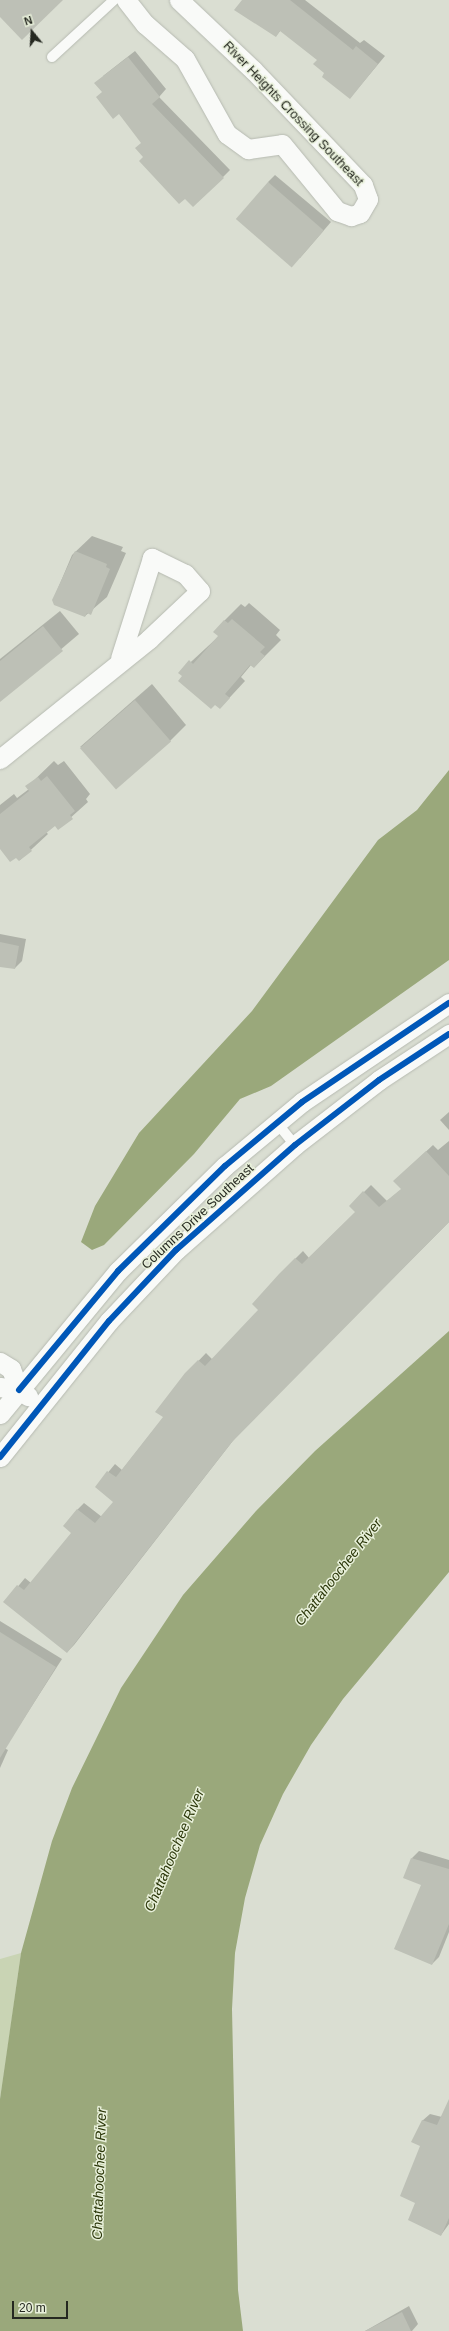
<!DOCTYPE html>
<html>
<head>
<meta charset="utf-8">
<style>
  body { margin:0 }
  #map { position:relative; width:449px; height:2331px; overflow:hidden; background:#daded2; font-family:Helvetica,sans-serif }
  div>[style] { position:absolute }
  .green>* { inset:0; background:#c9d4b4 }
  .water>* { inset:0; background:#9aa87b }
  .shadow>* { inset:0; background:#0003 }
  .building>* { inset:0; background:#bdc0b6; transform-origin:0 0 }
  .roads { filter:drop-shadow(0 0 1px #b6bab1) drop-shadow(0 0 1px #b6bab1) }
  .lane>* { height:10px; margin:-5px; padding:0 5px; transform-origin:5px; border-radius:5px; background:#f9faf8 }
  .street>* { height:19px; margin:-9.5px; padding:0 9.5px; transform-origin:9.5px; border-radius:9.5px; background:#f9faf8 }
  .cycleway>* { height:6px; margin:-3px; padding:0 3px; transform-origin:3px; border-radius:3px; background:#0057b8 }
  span { translate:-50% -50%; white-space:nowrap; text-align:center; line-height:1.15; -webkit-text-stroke:3px #e8f0da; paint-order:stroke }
  .street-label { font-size:13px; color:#252820 }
  .water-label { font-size:14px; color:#2b3709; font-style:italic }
  .north { position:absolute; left:12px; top:12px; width:40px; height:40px; -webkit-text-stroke:3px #e8f0da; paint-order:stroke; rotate:342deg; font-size:11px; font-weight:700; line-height:16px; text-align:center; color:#252820 }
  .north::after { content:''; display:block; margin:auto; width:14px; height:18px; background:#252820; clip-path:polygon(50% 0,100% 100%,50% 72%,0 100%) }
  .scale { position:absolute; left:12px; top:2301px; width:56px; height:18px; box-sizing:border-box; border:2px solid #252820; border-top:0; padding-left:5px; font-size:12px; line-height:14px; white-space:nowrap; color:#252820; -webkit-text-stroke:3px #e8f0da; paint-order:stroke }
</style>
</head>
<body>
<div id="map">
  <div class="green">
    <i style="clip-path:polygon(21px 1953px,10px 2031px,0 2099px,0 1959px)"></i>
  </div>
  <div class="water">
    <i style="clip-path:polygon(449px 770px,449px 960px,271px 1086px,240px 1099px,194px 1154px,104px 1245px,92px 1250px,81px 1242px,95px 1206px,139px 1133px,252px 1011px,378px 840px,417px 810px)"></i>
    <i style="clip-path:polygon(449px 1331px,449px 1572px,343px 1699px,311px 1745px,283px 1794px,260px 1845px,245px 1898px,235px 1953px,232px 2009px,238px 2290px,243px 2331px,0 2331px,0 2099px,21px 1953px,52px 1841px,72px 1788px,121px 1688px,183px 1595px,256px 1511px,315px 1451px)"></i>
  </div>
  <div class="shadow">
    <i style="clip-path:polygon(243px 0,305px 0,360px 43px,364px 40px,385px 56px,350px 98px,318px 60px,281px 30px,276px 36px)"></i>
    <i style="clip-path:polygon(135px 51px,166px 89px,159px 97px,230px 170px,223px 177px,145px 157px,142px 142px,102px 92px,103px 76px)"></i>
    <i style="clip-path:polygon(275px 175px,331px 222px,300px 258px,268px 182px)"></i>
    <i style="clip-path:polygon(92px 536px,123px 547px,121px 551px,126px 553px,107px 597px,85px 616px,53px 600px,72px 555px)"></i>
    <i style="clip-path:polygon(249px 603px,280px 630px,276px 635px,281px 640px,254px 667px,251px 665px,241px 677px,245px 681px,220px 708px,180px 672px,219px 636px,215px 632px,225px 620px,241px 604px,245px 607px)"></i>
    <i style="clip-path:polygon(60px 611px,79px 634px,0 701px,0 659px)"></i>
    <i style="clip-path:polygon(152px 684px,186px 725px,170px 741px,80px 747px)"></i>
    <i style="clip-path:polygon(54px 761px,58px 765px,64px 761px,90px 794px,86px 799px,88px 802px,58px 829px,55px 825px,46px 832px,48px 834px,20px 860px,0 847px,0 805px,14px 794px,17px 798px,29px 789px,27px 787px)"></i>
    <i style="clip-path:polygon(0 934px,26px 939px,22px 961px,15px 968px,0 966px)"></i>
    <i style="clip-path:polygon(449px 1112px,449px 1130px,440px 1120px)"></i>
    <i style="clip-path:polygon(449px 1141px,449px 1222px,239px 1433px,74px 1645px,67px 1652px,5px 1602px,25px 1578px,31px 1583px,73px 1532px,77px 1510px,84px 1503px,102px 1517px,115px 1502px,96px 1487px,115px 1464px,122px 1470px,164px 1417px,186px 1374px,206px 1353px,213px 1360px,260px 1310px,279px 1275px,303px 1251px,309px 1258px,356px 1212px,350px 1206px,371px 1185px,387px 1201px,402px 1189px,402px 1174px,433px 1145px,438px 1150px)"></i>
    <i style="clip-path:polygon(0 1621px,62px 1659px,10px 1740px,0 1734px)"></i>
    <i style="clip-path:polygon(0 1746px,8px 1750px,0 1768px)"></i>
    <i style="clip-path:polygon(419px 1851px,449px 1860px,449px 1932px,439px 1957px,432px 1964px,422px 1885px,412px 1858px)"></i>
    <i style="clip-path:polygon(449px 2101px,449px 2224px,441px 2235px,417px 2203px,422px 2121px,430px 2114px,442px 2117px)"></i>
    <i style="clip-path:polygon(409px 2306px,418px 2324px,412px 2331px,365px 2331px)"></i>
  </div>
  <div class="building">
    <i style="clip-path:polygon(0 0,63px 0,22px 40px,0 17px)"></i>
    <i style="clip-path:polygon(242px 0,290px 0,353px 50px,356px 46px,378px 64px,350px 99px,322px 77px,324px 73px,313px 64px,317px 60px,280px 31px,276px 37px,234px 10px)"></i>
    <i style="clip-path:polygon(128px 57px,160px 97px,152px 104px,224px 178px,193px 207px,185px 199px,179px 204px,139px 161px,143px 157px,135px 148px,141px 143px,119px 114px,113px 119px,96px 97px,102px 92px,94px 83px)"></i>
    <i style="left:268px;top:182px;width:74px;height:49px;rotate:41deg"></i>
    <i style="clip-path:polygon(75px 551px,107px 564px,106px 567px,110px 569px,91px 615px,87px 613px,85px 617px,54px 605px,52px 600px)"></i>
    <i style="clip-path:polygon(232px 619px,265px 647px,260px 652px,265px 656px,254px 668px,250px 665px,225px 694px,230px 698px,220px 709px,215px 705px,211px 709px,178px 681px,182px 676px,178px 673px,189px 660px,193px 664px,218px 636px,213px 632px,224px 620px,228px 623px)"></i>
    <i style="clip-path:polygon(43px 626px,63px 651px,0 702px,0 661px)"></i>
    <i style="left:135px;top:700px;width:55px;height:73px;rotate:49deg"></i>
    <i style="clip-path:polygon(47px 776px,75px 811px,70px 815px,73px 819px,58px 830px,55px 826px,29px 847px,32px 851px,19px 861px,16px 858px,10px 862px,0 849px,0 814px,29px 791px,25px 786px,38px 777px,41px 781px)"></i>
    <i style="clip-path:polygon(0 942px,19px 946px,15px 969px,0 967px)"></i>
    <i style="clip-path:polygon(426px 1151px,449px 1176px,449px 1222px,232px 1442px,67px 1653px,3px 1602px,17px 1585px,24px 1590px,71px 1533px,63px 1526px,77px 1509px,95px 1523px,113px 1502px,95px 1487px,107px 1471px,116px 1477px,163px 1417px,155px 1412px,185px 1373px,198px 1360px,205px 1366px,258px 1310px,252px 1304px,279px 1274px,295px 1258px,302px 1264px,355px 1212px,349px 1206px,363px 1191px,379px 1207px,401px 1189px,393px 1181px)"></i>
    <i style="clip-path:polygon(0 1632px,56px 1667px,0 1758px)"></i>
    <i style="clip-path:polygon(411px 1858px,449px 1869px,449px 1924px,432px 1965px,394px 1949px,421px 1885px,403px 1878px)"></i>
    <i style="clip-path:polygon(449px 2099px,449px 2218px,441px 2236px,408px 2220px,415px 2203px,400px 2196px,420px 2146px,411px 2142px,422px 2120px,437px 2125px)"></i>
    <i style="clip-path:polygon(402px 2312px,411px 2331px,365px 2331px)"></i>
  </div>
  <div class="roads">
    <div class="lane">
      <i style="left:52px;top:57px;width:84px;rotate:-42.6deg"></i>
      <i style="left:277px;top:1123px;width:28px;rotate:51deg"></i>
    </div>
    <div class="street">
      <i style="left:126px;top:0;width:31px;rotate:52deg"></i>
      <i style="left:145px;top:24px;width:53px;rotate:41.2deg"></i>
      <i style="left:185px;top:59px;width:86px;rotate:60.8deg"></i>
      <i style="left:227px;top:134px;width:26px;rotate:36deg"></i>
      <i style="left:248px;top:149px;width:34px;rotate:-8deg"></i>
      <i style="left:282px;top:144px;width:87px;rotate:50.6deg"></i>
      <i style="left:337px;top:211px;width:15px;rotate:20deg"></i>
      <i style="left:351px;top:216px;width:9px;rotate:-18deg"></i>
      <i style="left:360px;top:213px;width:16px;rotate:-60deg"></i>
      <i style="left:368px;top:199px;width:15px;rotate:-110deg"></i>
      <i style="left:363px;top:185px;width:159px;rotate:-133.7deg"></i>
      <i style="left:253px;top:70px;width:102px;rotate:-136.6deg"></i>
      <i style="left:0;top:759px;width:191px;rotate:-38.8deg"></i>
      <i style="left:149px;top:639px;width:70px;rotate:-43.3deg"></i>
      <i style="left:200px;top:591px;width:23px;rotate:-131deg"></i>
      <i style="left:185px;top:574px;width:37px;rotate:-154deg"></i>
      <i style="left:152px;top:558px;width:105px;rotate:107.7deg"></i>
      <i style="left:0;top:1362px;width:13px;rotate:32deg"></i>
      <i style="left:11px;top:1369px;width:22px;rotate:69deg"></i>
      <i style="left:19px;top:1390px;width:11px;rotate:34deg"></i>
      <i style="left:0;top:1387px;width:19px;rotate:9deg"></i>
      <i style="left:0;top:1414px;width:185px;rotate:-50.5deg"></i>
      <i style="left:118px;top:1271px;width:150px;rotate:-44.5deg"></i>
      <i style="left:225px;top:1166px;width:100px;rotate:-39.7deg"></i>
      <i style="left:302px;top:1102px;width:177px;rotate:-34deg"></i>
      <i style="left:0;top:1457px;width:174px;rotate:-51.3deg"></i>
      <i style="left:109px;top:1321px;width:98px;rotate:-46.7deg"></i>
      <i style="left:176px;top:1250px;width:159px;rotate:-41.4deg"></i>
      <i style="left:295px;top:1145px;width:106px;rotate:-37.7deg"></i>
      <i style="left:379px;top:1080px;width:84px;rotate:-33.3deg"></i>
    </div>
  </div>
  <div class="cycleway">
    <i style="left:19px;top:1390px;width:155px;rotate:-50.2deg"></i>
    <i style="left:118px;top:1271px;width:150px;rotate:-44.5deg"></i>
    <i style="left:225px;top:1166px;width:100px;rotate:-39.7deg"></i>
    <i style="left:302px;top:1102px;width:177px;rotate:-34deg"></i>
    <i style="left:0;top:1457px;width:174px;rotate:-51.3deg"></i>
    <i style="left:109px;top:1321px;width:98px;rotate:-46.7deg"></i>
    <i style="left:176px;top:1250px;width:159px;rotate:-41.4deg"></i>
    <i style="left:295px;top:1145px;width:106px;rotate:-37.7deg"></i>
    <i style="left:379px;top:1080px;width:84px;rotate:-33.3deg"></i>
  </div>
  <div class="street-label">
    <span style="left:293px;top:114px;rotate:46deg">River Heights Crossing Southeast</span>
    <span style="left:198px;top:1217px;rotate:-43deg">Columns Drive Southeast</span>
  </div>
  <div class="water-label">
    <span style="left:338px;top:1572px;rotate:-52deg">Chattahoochee River</span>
    <span style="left:174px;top:1850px;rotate:-67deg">Chattahoochee River</span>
    <span style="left:99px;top:2174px;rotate:-88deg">Chattahoochee River</span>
  </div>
  <div class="north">N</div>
  <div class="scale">20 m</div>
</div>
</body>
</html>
